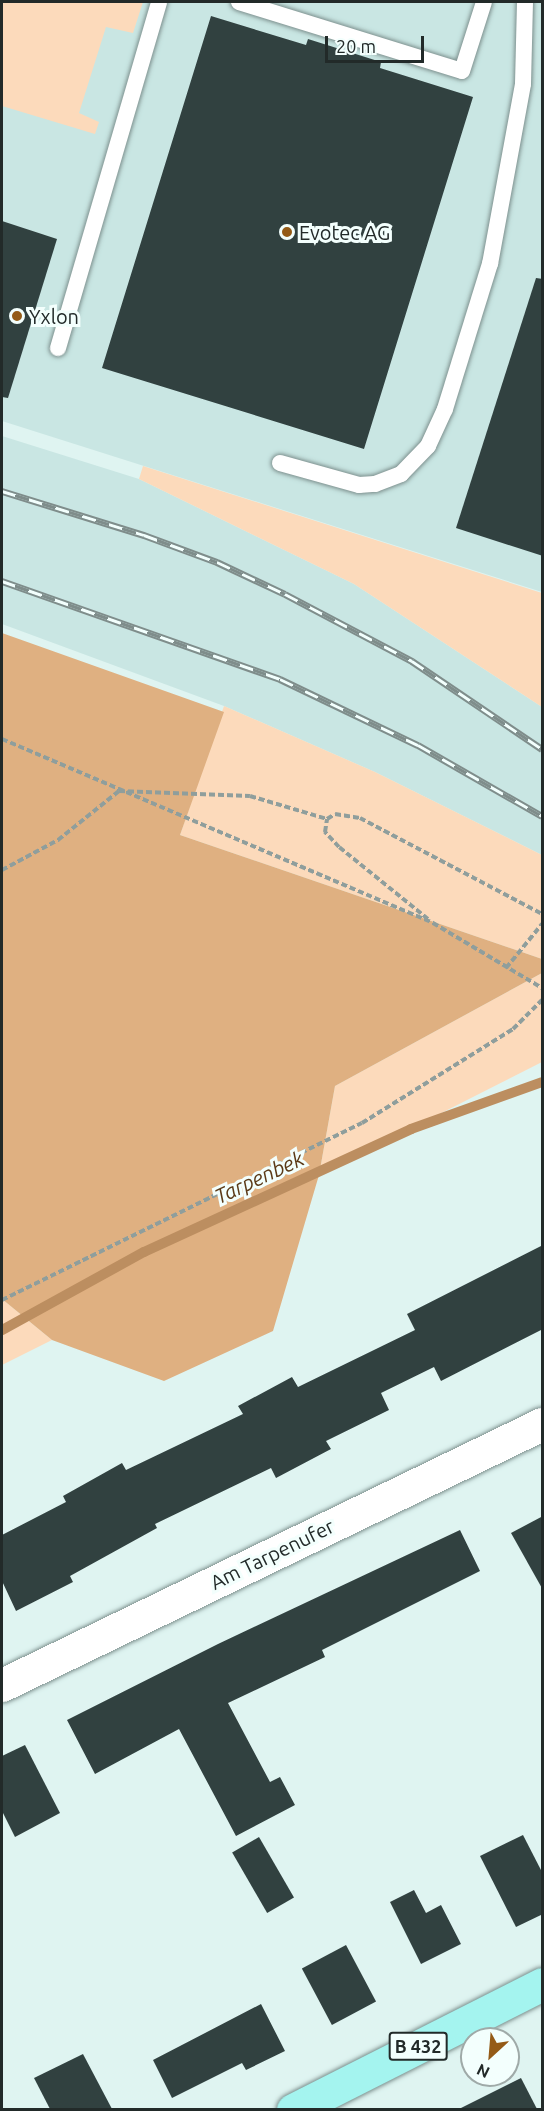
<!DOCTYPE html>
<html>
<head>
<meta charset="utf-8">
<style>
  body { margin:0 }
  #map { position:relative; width:544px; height:2111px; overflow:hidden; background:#dff4f1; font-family:Ubuntu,sans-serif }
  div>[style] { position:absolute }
  .built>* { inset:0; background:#c9e6e3 }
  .green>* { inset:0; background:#fcdabb }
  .forest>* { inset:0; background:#dfb081 }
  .stream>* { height:10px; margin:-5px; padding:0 5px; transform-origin:5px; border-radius:5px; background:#bc8e60 }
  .building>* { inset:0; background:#314140; transform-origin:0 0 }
  .path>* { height:4px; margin-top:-2px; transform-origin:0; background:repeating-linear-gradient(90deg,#8f9e9c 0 6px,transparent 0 9px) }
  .roads { filter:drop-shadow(0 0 2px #7d908e) drop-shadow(0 0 2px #7d908e) }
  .lane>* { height:16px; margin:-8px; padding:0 8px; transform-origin:8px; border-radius:8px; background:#fff }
  .street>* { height:33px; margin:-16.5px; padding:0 16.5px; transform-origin:16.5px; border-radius:16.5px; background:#fff }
  .primary>* { height:33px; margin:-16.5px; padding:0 16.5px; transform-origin:16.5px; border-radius:16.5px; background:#a4f4ef }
  .rail>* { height:7px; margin-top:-3.5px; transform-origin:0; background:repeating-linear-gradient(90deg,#f3fffd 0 14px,#7f8d8b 0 28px); box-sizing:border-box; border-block:2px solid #7f8d8b }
  .dots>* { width:16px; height:16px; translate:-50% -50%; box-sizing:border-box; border:3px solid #f3fffd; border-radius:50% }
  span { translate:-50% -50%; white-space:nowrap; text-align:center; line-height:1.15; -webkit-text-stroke:6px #f3fffd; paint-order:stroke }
  .shield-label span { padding:2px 4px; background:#f3fffd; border:2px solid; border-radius:4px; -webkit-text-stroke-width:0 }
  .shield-label { font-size:18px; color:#222a29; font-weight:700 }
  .poi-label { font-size:20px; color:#222a29 }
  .left { translate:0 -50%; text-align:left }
  .street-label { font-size:20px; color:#222a29 }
  .water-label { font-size:21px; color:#5b3a17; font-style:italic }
  .frame { position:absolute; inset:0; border:3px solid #222a29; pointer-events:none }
  .north { position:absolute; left:460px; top:2027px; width:60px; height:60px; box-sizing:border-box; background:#f3fffd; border:2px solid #9faaa8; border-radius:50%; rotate:206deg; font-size:16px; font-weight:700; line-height:24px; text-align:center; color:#222a29 }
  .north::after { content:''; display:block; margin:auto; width:21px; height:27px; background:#945b17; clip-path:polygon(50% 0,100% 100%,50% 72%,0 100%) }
  .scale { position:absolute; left:325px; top:36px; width:99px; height:27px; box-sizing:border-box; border:3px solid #222a29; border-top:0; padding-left:8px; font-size:18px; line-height:21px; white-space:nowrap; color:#222a29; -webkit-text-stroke:4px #f3fffd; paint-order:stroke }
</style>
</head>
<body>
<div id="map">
  <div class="built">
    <i style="clip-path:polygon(2px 2px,542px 2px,542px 592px,2px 421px)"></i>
    <i style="clip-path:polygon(2px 436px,139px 479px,354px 584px,542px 707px,542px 855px,375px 772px,224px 706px,2px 624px)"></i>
  </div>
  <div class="green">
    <i style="clip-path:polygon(2px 2px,143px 2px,133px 33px,106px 27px,79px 113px,99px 122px,95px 134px,2px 106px)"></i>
    <i style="clip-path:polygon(143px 466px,542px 593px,542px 707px,354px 584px,139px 479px)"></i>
    <i style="clip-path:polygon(224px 706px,375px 772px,542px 855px,542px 959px,180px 835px)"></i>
    <i style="clip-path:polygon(542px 973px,542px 1062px,319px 1175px,335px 1086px)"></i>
    <i style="clip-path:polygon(2px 1299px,52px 1340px,2px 1365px)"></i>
  </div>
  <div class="forest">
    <i style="clip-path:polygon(2px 633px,224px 712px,180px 835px,542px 959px,542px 973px,335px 1086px,319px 1175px,273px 1331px,164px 1381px,52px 1340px,2px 1299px)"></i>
  </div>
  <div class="stream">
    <i style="left:2px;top:1330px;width:162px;rotate:-28.8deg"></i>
    <i style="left:144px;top:1252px;width:294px;rotate:-24.7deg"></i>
    <i style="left:411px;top:1129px;width:139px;rotate:-19.7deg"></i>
  </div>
  <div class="building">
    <i style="clip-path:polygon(211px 16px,306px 45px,308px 39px,381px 62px,380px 68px,473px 97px,364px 449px,102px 368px)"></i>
    <i style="clip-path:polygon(2px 221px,57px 239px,8px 398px,2px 397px)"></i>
    <i style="clip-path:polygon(536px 278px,543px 279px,543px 556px,456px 528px)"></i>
    <i style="clip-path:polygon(543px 1245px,543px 1329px,441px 1381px,434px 1367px,381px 1393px,389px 1410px,326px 1441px,331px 1449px,276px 1478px,271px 1468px,155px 1524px,157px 1528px,70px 1576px,73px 1582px,16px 1611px,2px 1581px,2px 1535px,66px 1502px,63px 1496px,122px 1463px,126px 1470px,243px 1414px,238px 1406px,292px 1377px,298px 1387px,415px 1330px,407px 1314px)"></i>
    <i style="clip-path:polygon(543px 1516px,543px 1590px,511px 1533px)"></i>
    <i style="clip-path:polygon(460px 1530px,480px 1571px,322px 1650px,325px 1657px,228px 1703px,270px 1782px,280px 1777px,295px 1805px,236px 1836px,179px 1729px,95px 1774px,67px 1720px,218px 1644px)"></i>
    <i style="clip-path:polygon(25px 1745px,60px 1813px,15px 1837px,2px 1811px,2px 1756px)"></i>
    <i style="clip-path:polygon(523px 1835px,543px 1874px,543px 1914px,516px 1927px,480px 1856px)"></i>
    <i style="left:259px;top:1837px;width:70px;height:31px;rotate:60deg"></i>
    <i style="clip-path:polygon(414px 1890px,426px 1913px,441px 1905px,461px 1944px,421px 1964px,390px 1902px)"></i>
    <i style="left:346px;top:1945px;width:64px;height:50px;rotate:62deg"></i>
    <i style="clip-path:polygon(261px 2004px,285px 2051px,246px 2070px,242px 2063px,172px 2098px,153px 2060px)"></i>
    <i style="clip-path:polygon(83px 2054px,112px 2109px,50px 2109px,34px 2078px)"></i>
    <i style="clip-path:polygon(521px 2078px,537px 2109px,459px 2109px)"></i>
  </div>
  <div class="path">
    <i style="left:2px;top:739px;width:469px;rotate:23.1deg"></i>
    <i style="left:433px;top:923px;width:127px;rotate:30.8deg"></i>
    <i style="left:2px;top:870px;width:64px;rotate:-28.2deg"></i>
    <i style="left:58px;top:840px;width:78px;rotate:-38.8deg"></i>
    <i style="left:119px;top:791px;width:131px;rotate:2.2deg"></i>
    <i style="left:250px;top:796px;width:80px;rotate:16.6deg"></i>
    <i style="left:428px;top:919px;width:114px;rotate:-141deg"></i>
    <i style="left:339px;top:847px;width:21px;rotate:-133deg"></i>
    <i style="left:325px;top:832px;width:13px;rotate:-81deg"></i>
    <i style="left:327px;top:819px;width:9px;rotate:-32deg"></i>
    <i style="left:335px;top:814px;width:25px;rotate:9deg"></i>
    <i style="left:360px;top:818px;width:206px;rotate:27.8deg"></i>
    <i style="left:506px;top:968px;width:57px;rotate:-50.7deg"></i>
    <i style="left:2px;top:1300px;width:401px;rotate:-26.2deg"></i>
    <i style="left:362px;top:1123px;width:178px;rotate:-31.9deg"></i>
    <i style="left:513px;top:1029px;width:41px;rotate:-45deg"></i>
  </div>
  <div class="roads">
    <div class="lane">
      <i style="left:239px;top:2px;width:233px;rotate:17.2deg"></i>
      <i style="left:462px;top:71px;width:72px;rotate:-72.3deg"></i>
      <i style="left:58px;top:348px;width:360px;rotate:-73.7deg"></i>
      <i style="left:280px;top:463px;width:82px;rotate:15.6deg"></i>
      <i style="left:359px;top:485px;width:16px;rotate:-4deg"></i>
      <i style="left:375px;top:484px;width:28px;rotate:-21deg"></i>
      <i style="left:401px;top:474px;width:39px;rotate:-46deg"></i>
      <i style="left:428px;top:446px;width:41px;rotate:-65.3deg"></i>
      <i style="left:445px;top:409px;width:152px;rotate:-72.8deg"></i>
      <i style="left:490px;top:264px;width:183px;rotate:-79.6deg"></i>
      <i style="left:523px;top:84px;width:82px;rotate:-88.6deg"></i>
    </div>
    <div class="street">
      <i style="left:2px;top:1685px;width:600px;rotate:-25.8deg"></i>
    </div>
    <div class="primary">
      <i style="left:293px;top:2110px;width:279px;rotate:-26.8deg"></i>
    </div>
  </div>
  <div class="rail">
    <i style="left:2px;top:491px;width:149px;rotate:17.2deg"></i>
    <i style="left:144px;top:535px;width:78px;rotate:20.3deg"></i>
    <i style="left:217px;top:562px;width:75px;rotate:25.2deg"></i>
    <i style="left:285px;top:594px;width:144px;rotate:27.8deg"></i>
    <i style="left:412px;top:661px;width:157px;rotate:34.1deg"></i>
    <i style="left:2px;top:581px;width:295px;rotate:19.4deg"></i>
    <i style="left:280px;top:679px;width:153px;rotate:25.6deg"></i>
    <i style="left:418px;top:745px;width:143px;rotate:29.8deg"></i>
  </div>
  <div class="dots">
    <i style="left:287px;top:232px;background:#945b17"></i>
    <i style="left:17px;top:316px;background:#945b17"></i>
  </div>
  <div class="shield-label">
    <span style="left:418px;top:2046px">B 432</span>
  </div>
  <div class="poi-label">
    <span class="left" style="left:299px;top:232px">Evotec AG</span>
    <span class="left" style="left:29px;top:316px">Yxlon</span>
  </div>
  <div class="street-label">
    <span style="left:272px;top:1554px;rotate:-26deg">Am Tarpenufer</span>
  </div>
  <div class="water-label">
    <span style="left:259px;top:1177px;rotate:-25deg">Tarpenbek</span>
  </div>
  <div class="frame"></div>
  <div class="north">N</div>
  <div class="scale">20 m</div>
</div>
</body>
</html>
